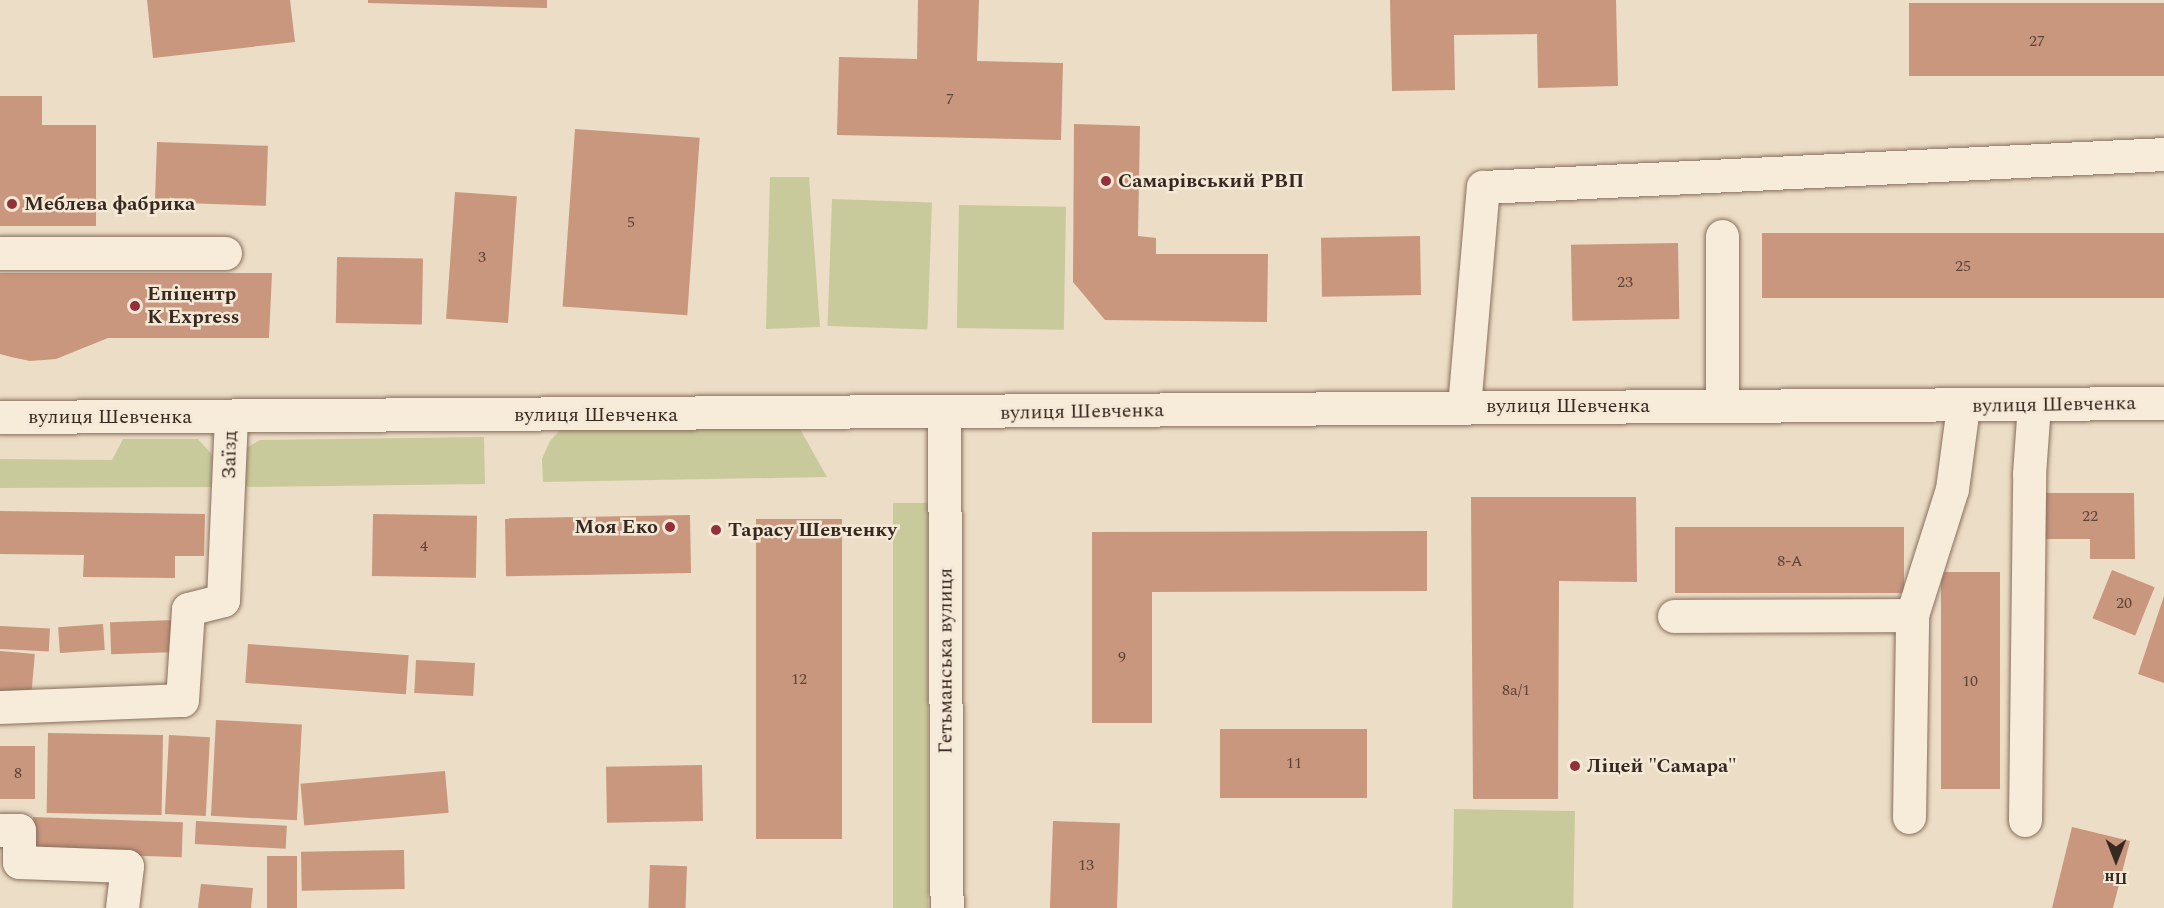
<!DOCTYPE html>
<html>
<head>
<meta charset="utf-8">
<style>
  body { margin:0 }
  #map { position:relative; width:2164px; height:908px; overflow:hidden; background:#ecddc6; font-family:Spectral,serif }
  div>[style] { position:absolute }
  .green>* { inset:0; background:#c9ca9b; transform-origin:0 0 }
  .building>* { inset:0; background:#c9967e; transform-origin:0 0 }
  .roads { filter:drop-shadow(0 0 2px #876f5d) drop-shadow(0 0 2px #876f5d) }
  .minor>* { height:33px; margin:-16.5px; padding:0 16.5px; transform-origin:16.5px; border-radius:16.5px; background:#f7ecd9 }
  .dots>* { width:16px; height:16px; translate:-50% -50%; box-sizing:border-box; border:3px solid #f4e8d6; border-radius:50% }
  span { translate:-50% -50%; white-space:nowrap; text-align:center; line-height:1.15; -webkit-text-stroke:5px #f4e8d6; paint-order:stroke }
  .number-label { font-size:16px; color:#5c4438 }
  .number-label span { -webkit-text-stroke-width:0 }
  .poi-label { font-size:20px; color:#382920; font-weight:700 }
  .left { translate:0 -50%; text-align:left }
  .right { translate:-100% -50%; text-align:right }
  .street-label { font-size:20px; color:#382920 }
  .north { position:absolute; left:2086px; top:830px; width:60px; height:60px; -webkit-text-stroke:4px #f4e8d6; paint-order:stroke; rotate:180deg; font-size:16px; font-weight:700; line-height:24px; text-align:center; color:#382920 }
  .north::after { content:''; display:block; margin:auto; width:21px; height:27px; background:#382920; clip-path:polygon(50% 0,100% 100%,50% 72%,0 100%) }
</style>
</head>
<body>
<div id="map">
  <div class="green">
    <i style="clip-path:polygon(770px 177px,809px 177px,820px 327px,766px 329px)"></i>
    <i style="left:832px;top:199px;width:100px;height:127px;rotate:2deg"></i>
    <i style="left:959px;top:205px;width:107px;height:123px;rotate:1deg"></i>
    <i style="clip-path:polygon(561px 429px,800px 429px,827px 477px,543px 482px,542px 459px,550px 441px)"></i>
    <i style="clip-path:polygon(484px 437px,485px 484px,248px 487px,241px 478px,243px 450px,260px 440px)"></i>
    <i style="clip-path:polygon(123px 439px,198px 439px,216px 459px,215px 487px,0 488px,0 459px,112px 460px)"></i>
    <i style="left:893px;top:503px;width:35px;height:405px"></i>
    <i style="left:1454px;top:809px;width:121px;height:99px;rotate:1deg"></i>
  </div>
  <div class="building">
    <i style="clip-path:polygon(147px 0,290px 0,295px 42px,153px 58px)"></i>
    <i style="clip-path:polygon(368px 0,547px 0,547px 8px,368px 3px)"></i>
    <i style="clip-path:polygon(918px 0,979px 0,977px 61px,1063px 63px,1061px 140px,837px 135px,839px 57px,917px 59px)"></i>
    <i style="clip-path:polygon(1390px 0,1616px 0,1618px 86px,1538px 88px,1537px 34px,1454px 35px,1455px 90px,1392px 91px)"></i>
    <i style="left:2164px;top:3px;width:73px;height:255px;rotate:90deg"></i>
    <i style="clip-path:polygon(0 96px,42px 96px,42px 125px,96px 125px,96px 226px,0 226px)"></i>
    <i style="clip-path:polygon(1074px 124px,1140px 126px,1138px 236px,1156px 238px,1156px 254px,1268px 254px,1267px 322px,1105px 320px,1073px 282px)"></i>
    <i style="left:575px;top:129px;width:125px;height:178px;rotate:4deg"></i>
    <i style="left:157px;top:142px;width:111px;height:60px;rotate:2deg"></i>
    <i style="left:455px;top:192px;width:62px;height:127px;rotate:4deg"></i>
    <i style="left:2164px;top:233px;width:65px;height:402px;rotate:90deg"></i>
    <i style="left:1420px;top:236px;width:59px;height:99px;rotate:89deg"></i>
    <i style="left:1678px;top:243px;width:76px;height:107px;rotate:89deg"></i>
    <i style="left:337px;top:257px;width:86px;height:66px;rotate:1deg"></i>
    <i style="clip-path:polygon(0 273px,272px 273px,269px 338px,108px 338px,56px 359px,30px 361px,11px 357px,0 354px)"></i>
    <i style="clip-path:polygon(2045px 493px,2134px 493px,2135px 559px,2090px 559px,2090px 539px,2045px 539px)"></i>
    <i style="clip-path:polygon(1471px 497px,1636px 497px,1637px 582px,1559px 581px,1558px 799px,1473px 799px)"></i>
    <i style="clip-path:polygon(0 511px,205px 514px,204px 556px,175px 556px,175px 578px,83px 577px,84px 555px,0 554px)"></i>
    <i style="left:373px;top:514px;width:104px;height:62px;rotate:1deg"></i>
    <i style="left:690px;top:515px;width:58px;height:185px;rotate:89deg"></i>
    <i style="left:756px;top:519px;width:86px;height:320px"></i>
    <i style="left:1904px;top:527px;width:66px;height:229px;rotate:90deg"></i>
    <i style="clip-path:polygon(1427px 531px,1427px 591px,1152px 592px,1152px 723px,1092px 723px,1092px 532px)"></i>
    <i style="left:2112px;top:570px;width:46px;height:52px;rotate:22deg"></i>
    <i style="left:1941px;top:572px;width:59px;height:217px"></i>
    <i style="clip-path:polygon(2164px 596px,2164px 683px,2138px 674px)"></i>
    <i style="left:175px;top:620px;width:32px;height:65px;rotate:88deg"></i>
    <i style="left:103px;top:624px;width:26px;height:45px;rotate:86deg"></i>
    <i style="left:0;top:626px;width:50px;height:23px;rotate:3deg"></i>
    <i style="left:248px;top:644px;width:161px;height:39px;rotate:4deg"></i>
    <i style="left:0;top:651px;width:35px;height:43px;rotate:5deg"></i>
    <i style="left:416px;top:660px;width:59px;height:33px;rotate:3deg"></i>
    <i style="left:216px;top:720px;width:86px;height:96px;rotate:3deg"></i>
    <i style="left:1220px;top:729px;width:147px;height:69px"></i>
    <i style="left:48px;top:733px;width:115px;height:80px;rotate:1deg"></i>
    <i style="left:169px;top:735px;width:41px;height:79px;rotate:3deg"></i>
    <i style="left:0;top:746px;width:35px;height:53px"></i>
    <i style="left:702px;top:765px;width:56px;height:96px;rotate:89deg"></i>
    <i style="left:445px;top:771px;width:42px;height:145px;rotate:85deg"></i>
    <i style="left:33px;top:817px;width:150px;height:35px;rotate:2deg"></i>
    <i style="left:196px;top:821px;width:91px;height:23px;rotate:3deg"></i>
    <i style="left:1053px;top:821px;width:67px;height:87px;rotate:2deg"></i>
    <i style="clip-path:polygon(2072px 827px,2130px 841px,2113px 908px,2052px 908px)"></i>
    <i style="left:404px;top:850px;width:39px;height:103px;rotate:89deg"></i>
    <i style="left:267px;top:856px;width:30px;height:52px"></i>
    <i style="left:650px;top:865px;width:37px;height:43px;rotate:2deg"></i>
    <i style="clip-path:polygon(201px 884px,253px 888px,251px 908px,198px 908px)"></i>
  </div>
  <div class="roads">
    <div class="minor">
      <i style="left:0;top:253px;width:225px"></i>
      <i style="left:1722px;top:405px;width:169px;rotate:-90deg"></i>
      <i style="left:1464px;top:407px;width:221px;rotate:-85.1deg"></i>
      <i style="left:1483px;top:187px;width:682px;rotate:-2.77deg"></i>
      <i style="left:944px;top:414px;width:494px;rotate:89.7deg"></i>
      <i style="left:0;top:417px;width:2164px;rotate:-0.37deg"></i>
      <i style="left:1674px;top:616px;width:238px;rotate:-0.2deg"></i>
      <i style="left:0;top:707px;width:182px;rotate:-2.2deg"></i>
      <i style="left:182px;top:700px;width:91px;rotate:-86.2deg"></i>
      <i style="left:188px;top:609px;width:36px;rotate:-14deg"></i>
      <i style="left:223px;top:600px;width:183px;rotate:-87.5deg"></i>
      <i style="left:1909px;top:817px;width:202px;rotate:-89.1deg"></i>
      <i style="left:1912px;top:615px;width:132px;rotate:-72.4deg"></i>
      <i style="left:1952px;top:489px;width:83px;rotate:-82.4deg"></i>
      <i style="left:2025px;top:820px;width:346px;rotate:-89.3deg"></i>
      <i style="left:2029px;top:474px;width:70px;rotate:-85.9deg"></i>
      <i style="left:0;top:830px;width:19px"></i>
      <i style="left:19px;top:830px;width:32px;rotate:90deg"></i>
      <i style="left:19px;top:862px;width:108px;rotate:2.1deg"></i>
      <i style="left:127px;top:866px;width:42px;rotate:96.8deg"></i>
    </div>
  </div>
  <div class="dots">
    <i style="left:1106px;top:181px;background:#93303a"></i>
    <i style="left:12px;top:204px;background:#93303a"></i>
    <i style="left:135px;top:306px;background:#93303a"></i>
    <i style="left:670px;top:527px;background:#93303a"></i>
    <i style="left:716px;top:530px;background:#93303a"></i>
    <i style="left:1575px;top:766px;background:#93303a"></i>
  </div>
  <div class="number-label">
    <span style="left:2037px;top:41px">27</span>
    <span style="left:950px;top:99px">7</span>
    <span style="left:631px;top:222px">5</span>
    <span style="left:482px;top:257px">3</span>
    <span style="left:1963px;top:266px">25</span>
    <span style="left:1625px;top:282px">23</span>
    <span style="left:2090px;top:516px">22</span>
    <span style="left:424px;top:546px">4</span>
    <span style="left:1790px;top:561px">8-А</span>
    <span style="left:2124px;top:603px">20</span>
    <span style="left:1122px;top:657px">9</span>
    <span style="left:799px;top:679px">12</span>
    <span style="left:1970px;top:681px">10</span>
    <span style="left:1516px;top:690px">8а/1</span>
    <span style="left:1294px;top:763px">11</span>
    <span style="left:18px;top:773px">8</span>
    <span style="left:1086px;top:865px">13</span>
  </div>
  <div class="poi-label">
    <span class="left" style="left:1118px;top:181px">Самарівський РВП</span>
    <span class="left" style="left:24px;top:204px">Меблева фабрика</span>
    <span class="left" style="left:147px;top:306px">Епіцентр<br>К Express</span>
    <span class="right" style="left:658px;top:527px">Моя Еко</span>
    <span class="left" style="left:728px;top:530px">Тарасу Шевченку</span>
    <span class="left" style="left:1587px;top:766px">Ліцей "Самара"</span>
  </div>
  <div class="street-label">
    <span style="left:2054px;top:405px;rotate:-1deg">вулиця Шевченка</span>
    <span style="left:1568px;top:406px">вулиця Шевченка</span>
    <span style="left:1082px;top:412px;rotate:-1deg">вулиця Шевченка</span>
    <span style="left:596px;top:415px">вулиця Шевченка</span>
    <span style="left:110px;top:417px">вулиця Шевченка</span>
    <span style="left:230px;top:455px;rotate:-89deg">Заїзд</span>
    <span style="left:946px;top:661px;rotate:-90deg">Гетьманська вулиця</span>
  </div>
  <div class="north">Пн</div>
</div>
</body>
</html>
